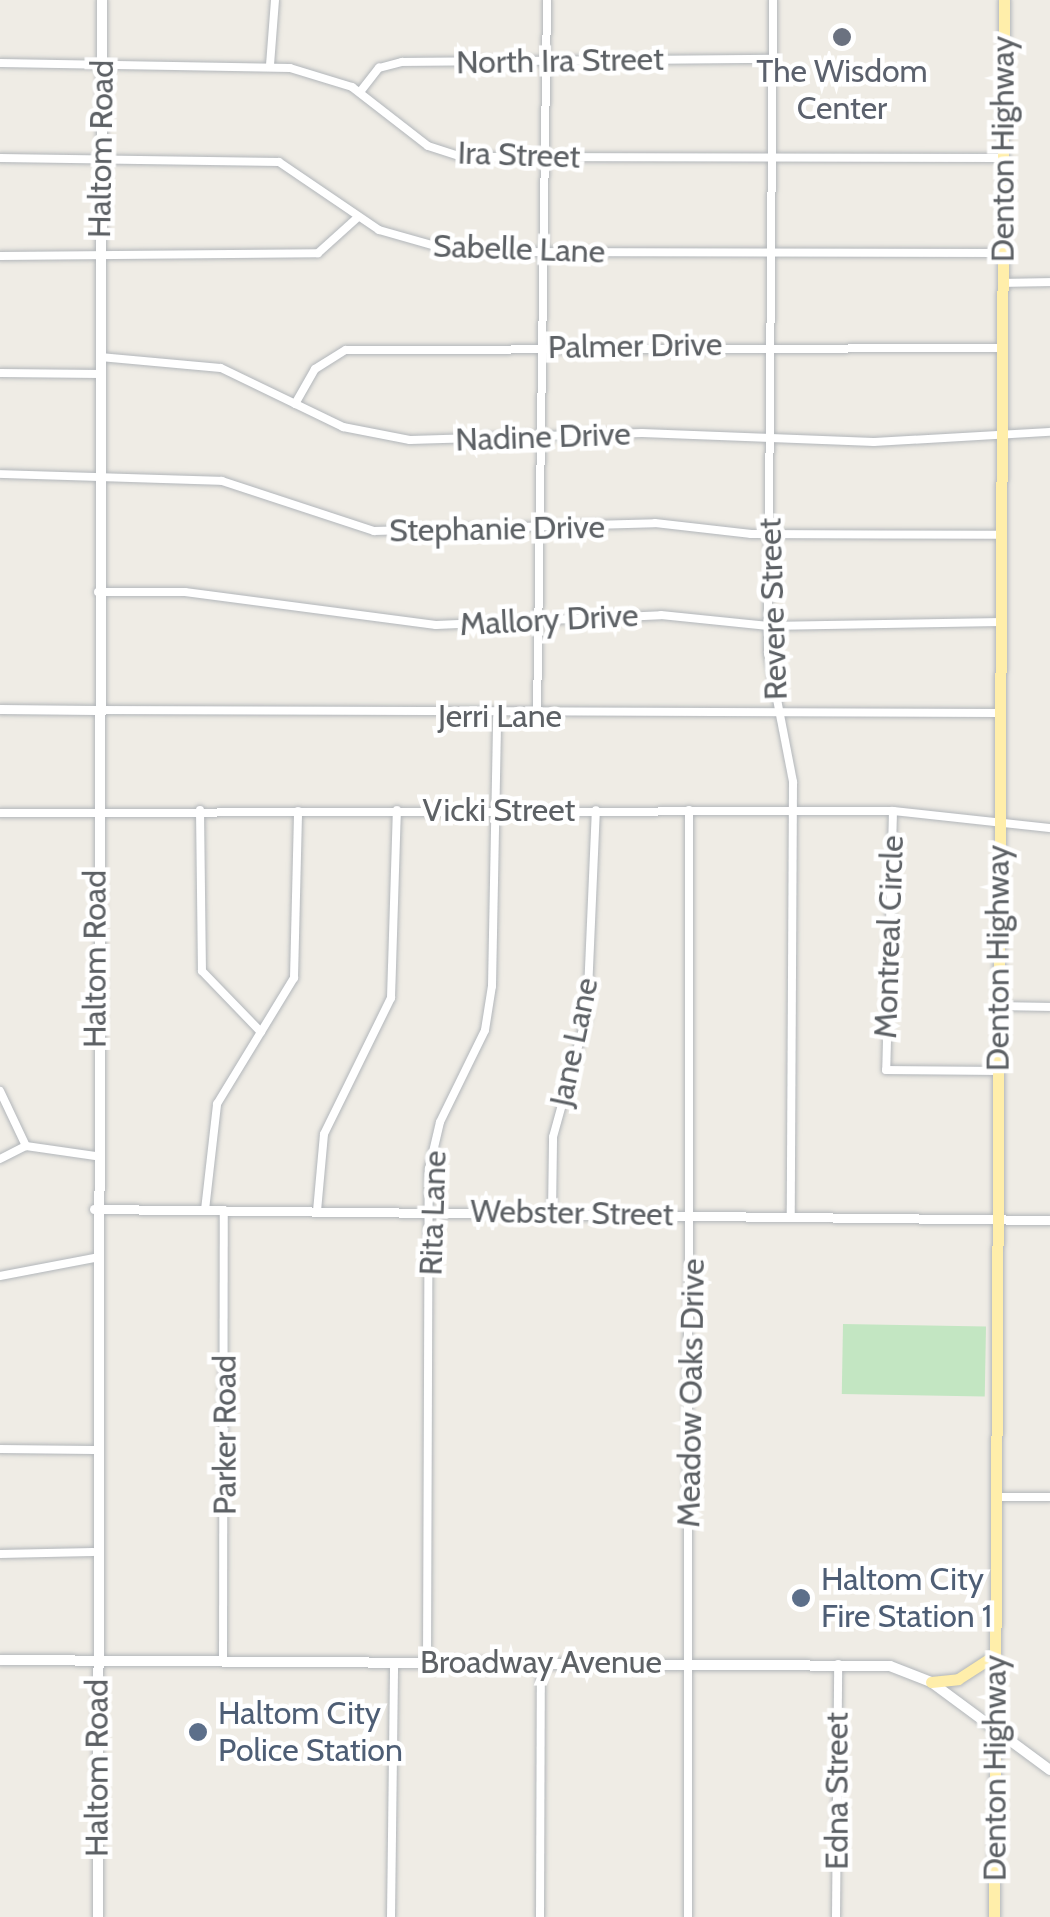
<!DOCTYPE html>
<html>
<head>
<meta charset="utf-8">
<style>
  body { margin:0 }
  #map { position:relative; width:1050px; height:1917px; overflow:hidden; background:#efece5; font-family:Cabin,sans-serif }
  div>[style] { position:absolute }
  .green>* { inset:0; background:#c3e6c2; transform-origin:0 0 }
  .roads { filter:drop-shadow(0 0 2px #b2b6ba) drop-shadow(0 0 2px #b2b6ba) }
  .minor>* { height:8px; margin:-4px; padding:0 4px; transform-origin:4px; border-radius:4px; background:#fff }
  .tertiary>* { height:9px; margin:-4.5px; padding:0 4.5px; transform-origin:4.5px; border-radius:4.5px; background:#fff }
  .secondary>* { height:10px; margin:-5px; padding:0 5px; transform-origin:5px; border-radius:5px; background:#fff }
  .primary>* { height:11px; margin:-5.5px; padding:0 5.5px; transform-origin:5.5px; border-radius:5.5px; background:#fea }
  .dots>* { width:28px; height:28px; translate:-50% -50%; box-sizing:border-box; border:5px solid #fff; border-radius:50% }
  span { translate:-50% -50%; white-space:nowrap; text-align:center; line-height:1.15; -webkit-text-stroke:9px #fff; paint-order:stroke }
  .street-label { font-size:32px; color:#5d6165 }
  .worship-label { font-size:32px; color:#5b616d }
  .service-label { font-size:32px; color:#4e5e75 }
  .left { translate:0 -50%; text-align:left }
</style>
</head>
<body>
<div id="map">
  <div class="green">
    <i style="left:843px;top:1324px;width:143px;height:70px;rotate:1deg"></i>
  </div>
  <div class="roads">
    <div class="minor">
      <i style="left:773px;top:0;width:653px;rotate:90.44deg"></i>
      <i style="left:768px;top:653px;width:131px;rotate:79deg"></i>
      <i style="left:793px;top:782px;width:433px;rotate:90.3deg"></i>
      <i style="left:0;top:63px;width:290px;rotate:1deg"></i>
      <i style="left:290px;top:68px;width:65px;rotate:17deg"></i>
      <i style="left:352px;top:87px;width:96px;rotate:37.8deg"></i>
      <i style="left:428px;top:146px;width:35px;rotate:18deg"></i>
      <i style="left:461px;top:157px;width:542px;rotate:0.11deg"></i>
      <i style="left:270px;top:65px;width:65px;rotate:-85.6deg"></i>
      <i style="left:360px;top:92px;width:31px;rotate:-52deg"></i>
      <i style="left:379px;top:68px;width:24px;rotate:-15deg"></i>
      <i style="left:402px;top:62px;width:371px;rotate:-0.5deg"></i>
      <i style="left:0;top:158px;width:279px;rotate:0.8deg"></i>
      <i style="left:279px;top:162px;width:121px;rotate:34.2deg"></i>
      <i style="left:379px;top:230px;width:81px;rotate:15.8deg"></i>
      <i style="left:457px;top:252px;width:546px;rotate:0.1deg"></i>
      <i style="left:0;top:256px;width:318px;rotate:-0.5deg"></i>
      <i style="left:318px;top:253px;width:54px;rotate:-42deg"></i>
      <i style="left:1002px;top:283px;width:48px;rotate:-1.2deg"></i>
      <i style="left:100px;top:357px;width:121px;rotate:5.2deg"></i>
      <i style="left:221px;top:368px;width:136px;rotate:25.8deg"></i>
      <i style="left:343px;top:427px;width:68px;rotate:11deg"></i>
      <i style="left:410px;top:440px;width:232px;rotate:-1.7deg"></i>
      <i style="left:642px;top:433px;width:232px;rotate:2.2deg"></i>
      <i style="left:874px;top:442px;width:176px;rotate:-3.3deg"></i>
      <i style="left:0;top:373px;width:100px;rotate:0.6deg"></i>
      <i style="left:295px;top:404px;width:40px;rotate:-60.3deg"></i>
      <i style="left:315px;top:369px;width:36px;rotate:-32deg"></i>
      <i style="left:346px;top:350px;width:656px;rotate:-0.17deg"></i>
      <i style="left:0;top:474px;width:222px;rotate:1.8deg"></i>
      <i style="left:222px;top:481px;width:160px;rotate:18.2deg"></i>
      <i style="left:374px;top:531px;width:281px;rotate:-1.6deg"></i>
      <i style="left:655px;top:523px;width:97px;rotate:6.5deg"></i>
      <i style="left:751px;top:534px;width:250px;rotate:0.2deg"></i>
      <i style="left:98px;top:592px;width:87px"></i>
      <i style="left:185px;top:592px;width:253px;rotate:7.5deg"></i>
      <i style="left:436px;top:625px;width:225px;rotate:-2.5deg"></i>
      <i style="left:661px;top:615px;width:108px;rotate:5.9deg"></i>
      <i style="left:768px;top:626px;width:233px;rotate:-1deg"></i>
      <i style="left:96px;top:710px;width:904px;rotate:0.19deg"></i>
      <i style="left:537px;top:716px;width:716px;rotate:-89.2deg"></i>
      <i style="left:200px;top:810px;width:161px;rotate:89.3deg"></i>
      <i style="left:202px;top:971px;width:85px;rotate:46deg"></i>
      <i style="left:893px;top:811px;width:259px;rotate:91.5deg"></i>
      <i style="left:886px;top:1070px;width:112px;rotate:0.5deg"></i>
      <i style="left:0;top:813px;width:893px;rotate:-0.13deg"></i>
      <i style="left:893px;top:811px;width:158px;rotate:6.2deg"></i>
      <i style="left:999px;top:1006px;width:51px;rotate:1.1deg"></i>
      <i style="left:0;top:1091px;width:61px;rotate:64.7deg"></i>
      <i style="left:0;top:1159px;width:29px;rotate:-27deg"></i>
      <i style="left:26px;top:1146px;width:70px;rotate:8.2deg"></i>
      <i style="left:205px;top:1210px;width:107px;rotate:-83.5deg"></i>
      <i style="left:217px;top:1104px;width:148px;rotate:-58.6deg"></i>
      <i style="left:294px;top:978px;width:167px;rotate:-88.6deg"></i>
      <i style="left:317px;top:1211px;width:77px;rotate:-84.8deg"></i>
      <i style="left:324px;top:1134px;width:152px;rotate:-63.8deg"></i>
      <i style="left:391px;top:998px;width:188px;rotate:-88.2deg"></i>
      <i style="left:552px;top:1213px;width:76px;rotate:-89.2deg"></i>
      <i style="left:553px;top:1137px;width:128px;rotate:-74.5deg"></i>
      <i style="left:587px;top:1014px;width:204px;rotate:-87.5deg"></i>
      <i style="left:0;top:1276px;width:96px;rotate:-10.8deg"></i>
      <i style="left:0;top:1449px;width:94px;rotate:0.6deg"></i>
      <i style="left:997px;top:1497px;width:53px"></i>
      <i style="left:0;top:1554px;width:93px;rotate:-1.2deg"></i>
      <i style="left:223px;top:1660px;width:450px;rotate:-89.9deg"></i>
      <i style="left:427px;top:1662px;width:493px;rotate:-89.8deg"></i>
      <i style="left:429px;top:1169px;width:48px;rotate:-76.8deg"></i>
      <i style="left:440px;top:1122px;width:102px;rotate:-63.9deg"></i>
      <i style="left:485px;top:1030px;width:45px;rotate:-81deg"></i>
      <i style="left:492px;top:986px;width:269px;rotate:-88.9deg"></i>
      <i style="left:391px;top:1917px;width:255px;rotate:-89.3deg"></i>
      <i style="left:540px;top:1917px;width:255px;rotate:-89.8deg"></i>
      <i style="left:688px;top:1917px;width:1107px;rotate:-89.95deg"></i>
      <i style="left:836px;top:1917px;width:253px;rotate:-89.5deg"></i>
    </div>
    <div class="tertiary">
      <i style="left:0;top:709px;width:96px;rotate:0.6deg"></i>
      <i style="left:94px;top:1209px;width:956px;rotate:0.66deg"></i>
    </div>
    <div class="secondary">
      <i style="left:0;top:1660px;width:890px;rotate:0.39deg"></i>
      <i style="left:890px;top:1666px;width:44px;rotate:21.3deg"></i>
      <i style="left:931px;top:1682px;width:148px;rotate:36.5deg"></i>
      <i style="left:98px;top:1917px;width:1917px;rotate:-89.88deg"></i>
    </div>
    <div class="primary">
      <i style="left:931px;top:1682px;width:27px;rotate:-6deg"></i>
      <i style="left:958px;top:1679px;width:44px;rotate:-33deg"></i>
      <i style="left:994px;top:1917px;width:1917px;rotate:-89.7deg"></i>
    </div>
  </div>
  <div class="dots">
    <i style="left:842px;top:37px;background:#6b7280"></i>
    <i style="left:801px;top:1598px;background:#5c6f8a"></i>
    <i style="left:198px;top:1732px;background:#5c6f8a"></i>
  </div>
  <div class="street-label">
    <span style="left:560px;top:61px;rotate:-1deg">North Ira Street</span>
    <span style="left:101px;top:149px;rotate:-89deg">Haltom Road</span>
    <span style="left:1003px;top:149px;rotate:-90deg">Denton Highway</span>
    <span style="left:519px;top:155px;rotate:2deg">Ira Street</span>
    <span style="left:519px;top:249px;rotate:2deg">Sabelle Lane</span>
    <span style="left:635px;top:346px;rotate:-1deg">Palmer Drive</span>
    <span style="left:543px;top:437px;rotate:-2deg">Nadine Drive</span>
    <span style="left:497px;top:529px;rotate:-1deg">Stephanie Drive</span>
    <span style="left:773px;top:609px;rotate:-92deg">Revere Street</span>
    <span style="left:549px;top:620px;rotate:-3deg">Mallory Drive</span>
    <span style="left:500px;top:716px">Jerri Lane</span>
    <span style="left:499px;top:810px">Vicki Street</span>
    <span style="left:889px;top:937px;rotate:-88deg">Montreal Circle</span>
    <span style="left:998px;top:958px;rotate:-90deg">Denton Highway</span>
    <span style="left:95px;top:959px;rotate:-90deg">Haltom Road</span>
    <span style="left:574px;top:1042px;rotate:-78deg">Jane Lane</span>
    <span style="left:433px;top:1213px;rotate:-88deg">Rita Lane</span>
    <span style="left:572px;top:1213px;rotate:1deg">Webster Street</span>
    <span style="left:691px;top:1393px;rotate:-89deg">Meadow Oaks Drive</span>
    <span style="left:225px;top:1435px;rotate:-90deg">Parker Road</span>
    <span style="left:541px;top:1662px">Broadway Avenue</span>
    <span style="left:97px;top:1768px;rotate:-90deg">Haltom Road</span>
    <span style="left:995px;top:1768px;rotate:-90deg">Denton Highway</span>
    <span style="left:837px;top:1791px;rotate:-90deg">Edna Street</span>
  </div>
  <div class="worship-label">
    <span style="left:842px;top:90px">The Wisdom<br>Center</span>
  </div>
  <div class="service-label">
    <span class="left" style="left:821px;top:1598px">Haltom City<br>Fire Station 1</span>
    <span class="left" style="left:218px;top:1732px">Haltom City<br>Police Station</span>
  </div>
</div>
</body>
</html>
